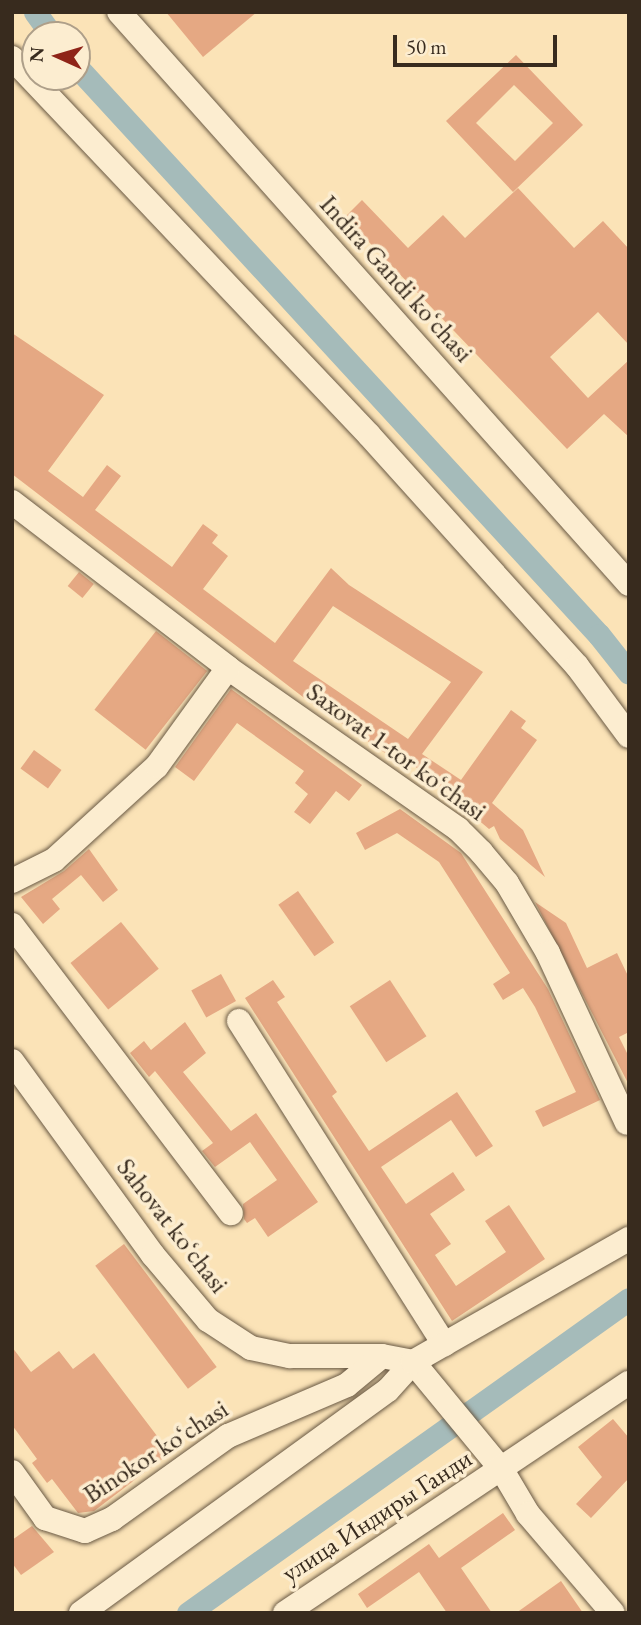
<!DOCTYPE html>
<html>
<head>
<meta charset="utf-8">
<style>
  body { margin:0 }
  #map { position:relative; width:641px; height:1625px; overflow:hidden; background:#fbe3b7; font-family:"EB Garamond",serif }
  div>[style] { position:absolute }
  .canal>* { height:23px; margin:-11.5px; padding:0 11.5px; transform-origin:11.5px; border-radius:11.5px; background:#a5bbba }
  .building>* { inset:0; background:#e5a883; transform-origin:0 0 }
  .roads { filter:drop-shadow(0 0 2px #695944) drop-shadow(0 0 2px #695944) }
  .minor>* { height:24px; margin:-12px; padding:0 12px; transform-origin:12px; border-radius:12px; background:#fcedd0 }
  span { translate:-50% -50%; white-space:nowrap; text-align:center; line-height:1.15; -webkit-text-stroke:7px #fcedd0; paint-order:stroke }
  .street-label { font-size:26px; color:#382b1e }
  .frame { position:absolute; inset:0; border:14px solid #382b1e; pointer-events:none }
  .north { position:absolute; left:21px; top:21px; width:70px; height:70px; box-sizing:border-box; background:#fcedd0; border:2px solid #ae9f89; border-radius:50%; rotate:274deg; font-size:19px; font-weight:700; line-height:28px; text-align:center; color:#382b1e }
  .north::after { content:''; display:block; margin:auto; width:24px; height:32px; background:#8f2418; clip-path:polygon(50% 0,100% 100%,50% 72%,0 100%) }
  .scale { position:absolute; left:393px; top:35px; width:164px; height:32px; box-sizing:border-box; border:4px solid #382b1e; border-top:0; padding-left:9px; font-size:21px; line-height:24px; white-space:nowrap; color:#382b1e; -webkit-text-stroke:5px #fcedd0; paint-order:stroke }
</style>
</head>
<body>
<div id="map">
  <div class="canal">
    <i style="left:35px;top:12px;width:29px;rotate:54deg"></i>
    <i style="left:77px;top:67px;width:771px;rotate:47.42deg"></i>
    <i style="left:599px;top:635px;width:48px;rotate:51.7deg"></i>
    <i style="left:188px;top:1613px;width:541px;rotate:-35.45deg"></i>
  </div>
  <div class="building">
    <i style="clip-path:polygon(166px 12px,257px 12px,203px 57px)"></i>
    <i style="clip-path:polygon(evenodd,516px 55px,583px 125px,513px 192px,446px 121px,516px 55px,514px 85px,553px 123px,515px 161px,476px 123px,514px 85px)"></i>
    <i style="clip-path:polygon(518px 188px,574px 248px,603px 221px,629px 249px,629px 345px,598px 312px,550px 357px,588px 398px,629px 360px,629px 437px,604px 414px,567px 449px,345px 217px,362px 200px,408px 248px,443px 215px,465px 238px)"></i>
    <i style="clip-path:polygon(evenodd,12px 333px,104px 395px,48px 471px,83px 497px,107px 465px,121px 476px,95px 510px,172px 567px,203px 524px,218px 535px,212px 543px,228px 556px,203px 589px,275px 643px,331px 568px,349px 585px,483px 672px,422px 754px,461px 780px,511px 710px,526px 721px,521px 728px,537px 740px,492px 803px,523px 830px,545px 877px,500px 839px,494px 826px,489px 829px,392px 747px,385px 753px,303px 697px,12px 474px,12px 333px,333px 606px,451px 682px,408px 739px,293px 661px,333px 606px)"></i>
    <i style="left:79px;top:572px;width:19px;height:18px;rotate:39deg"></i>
    <i style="left:156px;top:631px;width:65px;height:100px;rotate:38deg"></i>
    <i style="clip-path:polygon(231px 689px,362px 785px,349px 801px,336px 791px,310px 824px,294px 812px,308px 794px,295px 783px,304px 771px,237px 723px,194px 781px,175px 767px)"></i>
    <i style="left:34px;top:750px;width:34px;height:23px;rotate:36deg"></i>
    <i style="clip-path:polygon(400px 809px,461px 853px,548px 989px,600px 1100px,543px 1127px,535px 1111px,576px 1092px,535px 1007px,523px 988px,503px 1000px,493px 984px,510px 973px,439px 862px,397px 833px,365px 850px,356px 833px)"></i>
    <i style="clip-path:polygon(89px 849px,118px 890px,103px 902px,81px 875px,52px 899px,60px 909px,43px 924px,21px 897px,64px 871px)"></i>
    <i style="left:298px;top:891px;width:63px;height:24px;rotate:55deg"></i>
    <i style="clip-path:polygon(535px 902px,566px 923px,587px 968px,617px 953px,629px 978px,629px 1032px,619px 1037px,629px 1057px,629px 1085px)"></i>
    <i style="left:121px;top:922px;width:60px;height:65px;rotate:51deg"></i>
    <i style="left:221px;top:974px;width:31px;height:34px;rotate:61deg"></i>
    <i style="clip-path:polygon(273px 980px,285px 997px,277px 1002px,337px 1092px,332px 1096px,369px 1151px,457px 1092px,493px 1146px,476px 1157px,451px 1120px,381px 1167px,406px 1204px,453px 1172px,465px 1190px,430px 1214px,451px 1244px,435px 1255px,456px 1286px,506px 1252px,485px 1221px,509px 1205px,545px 1259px,452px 1321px,245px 998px)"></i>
    <i style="left:390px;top:980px;width:67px;height:48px;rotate:57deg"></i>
    <i style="clip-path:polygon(185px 1022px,206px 1053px,183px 1072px,231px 1131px,256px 1113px,318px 1202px,268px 1237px,255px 1218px,247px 1223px,244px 1219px,243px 1204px,277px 1180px,250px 1142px,215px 1167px,202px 1151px,213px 1143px,155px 1071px,149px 1077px,130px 1053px,144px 1041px,151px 1050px)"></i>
    <i style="left:124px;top:1244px;width:154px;height:36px;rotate:53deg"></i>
    <i style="clip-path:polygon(12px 1347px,31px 1372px,59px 1351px,73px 1369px,94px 1353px,170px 1453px,94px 1511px,78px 1513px,52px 1479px,47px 1483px,32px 1463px,37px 1459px,12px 1425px)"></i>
    <i style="clip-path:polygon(613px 1419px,629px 1438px,629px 1478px,591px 1518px,576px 1504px,602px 1477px,578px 1447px)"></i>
    <i style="clip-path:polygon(503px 1513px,515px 1530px,461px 1568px,492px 1613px,447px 1613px,419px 1572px,367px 1608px,358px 1594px,429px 1544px,439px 1558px)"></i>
    <i style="clip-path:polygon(32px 1526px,54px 1552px,21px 1575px,12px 1563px,12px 1540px)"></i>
    <i style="clip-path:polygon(561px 1581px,583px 1613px,516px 1613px)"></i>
  </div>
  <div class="roads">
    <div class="minor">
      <i style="left:119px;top:12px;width:766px;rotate:48.28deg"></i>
      <i style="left:12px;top:58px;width:519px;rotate:46.56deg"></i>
      <i style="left:369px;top:435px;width:311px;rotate:48deg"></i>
      <i style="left:577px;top:666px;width:87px;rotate:53.4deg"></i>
      <i style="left:12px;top:502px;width:272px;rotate:37.5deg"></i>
      <i style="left:228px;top:668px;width:281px;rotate:35deg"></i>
      <i style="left:458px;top:829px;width:33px;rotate:45deg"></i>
      <i style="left:481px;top:852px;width:40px;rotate:50deg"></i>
      <i style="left:507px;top:883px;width:81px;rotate:59.6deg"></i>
      <i style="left:548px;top:953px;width:187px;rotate:65.1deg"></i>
      <i style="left:12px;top:881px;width:47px;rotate:-26.6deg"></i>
      <i style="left:54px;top:860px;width:139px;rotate:-42.4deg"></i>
      <i style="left:157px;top:766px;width:121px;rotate:-54.1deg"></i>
      <i style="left:12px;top:925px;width:362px;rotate:52.8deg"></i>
      <i style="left:239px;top:1021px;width:383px;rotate:57.6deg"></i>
      <i style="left:12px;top:1061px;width:240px;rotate:54deg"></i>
      <i style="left:153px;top:1255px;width:85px;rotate:49.8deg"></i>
      <i style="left:208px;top:1320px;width:51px;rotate:33.1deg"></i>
      <i style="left:251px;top:1348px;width:40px;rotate:12deg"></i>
      <i style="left:290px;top:1356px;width:92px"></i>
      <i style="left:382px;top:1356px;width:32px;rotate:11deg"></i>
      <i style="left:413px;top:1362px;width:140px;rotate:50.5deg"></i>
      <i style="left:502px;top:1470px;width:51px;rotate:59.4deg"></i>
      <i style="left:528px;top:1514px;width:130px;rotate:49.4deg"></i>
      <i style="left:12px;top:1472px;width:57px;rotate:54.3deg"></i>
      <i style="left:45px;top:1518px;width:42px;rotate:18deg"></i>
      <i style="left:85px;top:1531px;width:30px;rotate:-24deg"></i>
      <i style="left:112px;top:1519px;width:143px;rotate:-35.6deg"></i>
      <i style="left:228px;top:1436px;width:129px;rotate:-23.2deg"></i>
      <i style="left:347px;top:1385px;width:45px;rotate:-39.6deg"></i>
      <i style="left:81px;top:1613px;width:379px;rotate:-36deg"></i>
      <i style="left:388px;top:1390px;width:38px;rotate:-48deg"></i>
      <i style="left:413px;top:1362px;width:249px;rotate:-29.7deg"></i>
      <i style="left:285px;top:1613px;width:414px;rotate:-33.8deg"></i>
    </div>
  </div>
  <div class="street-label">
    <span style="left:396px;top:279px;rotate:48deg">Indira Gandi koʻchasi</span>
    <span style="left:396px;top:752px;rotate:36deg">Saxovat 1-tor koʻchasi</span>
    <span style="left:172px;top:1226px;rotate:52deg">Sahovat koʻchasi</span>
    <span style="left:156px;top:1452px;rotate:-33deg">Binokor koʻchasi</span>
    <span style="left:377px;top:1516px;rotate:-33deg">улица Индиры Ганди</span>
  </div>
  <div class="frame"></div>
  <div class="north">N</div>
  <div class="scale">50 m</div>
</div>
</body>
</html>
